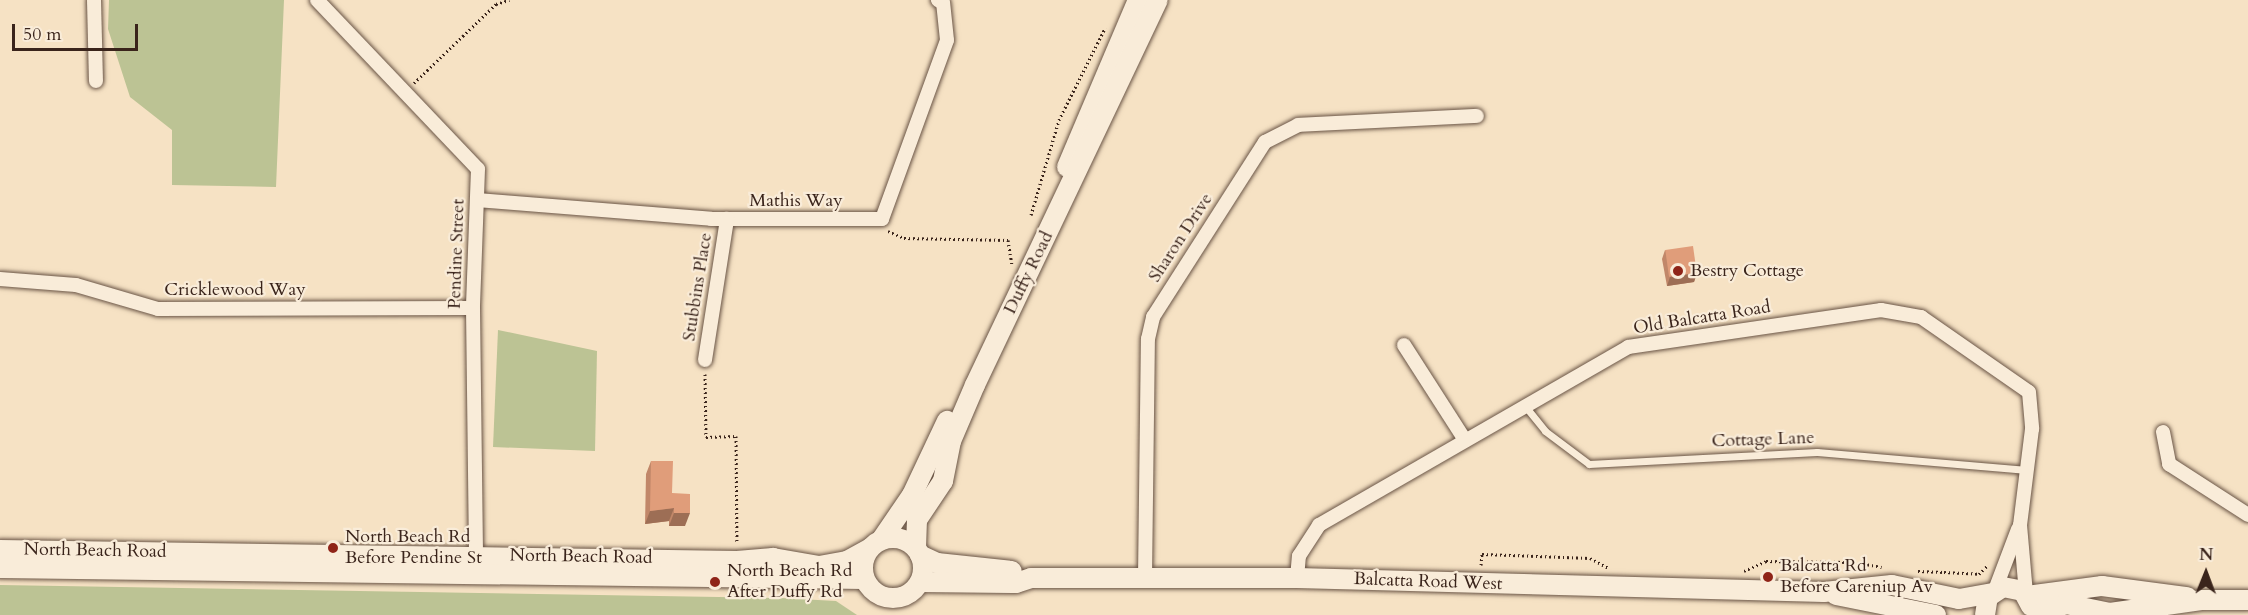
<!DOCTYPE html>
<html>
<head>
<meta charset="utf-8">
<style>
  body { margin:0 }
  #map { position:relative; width:2248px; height:615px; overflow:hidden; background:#f6e2c4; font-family:Cardo,serif }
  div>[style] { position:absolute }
  .green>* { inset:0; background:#bcc394 }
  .path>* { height:3px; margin-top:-1.5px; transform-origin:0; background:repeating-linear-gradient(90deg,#3a241b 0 1.5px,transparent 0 4.5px) }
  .roads { filter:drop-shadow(0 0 2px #695445) drop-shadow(0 0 2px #695445) }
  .lane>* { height:7px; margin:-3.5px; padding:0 3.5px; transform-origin:3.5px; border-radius:3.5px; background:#f9ecd9 }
  .street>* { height:14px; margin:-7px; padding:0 7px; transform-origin:7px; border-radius:7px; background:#f9ecd9 }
  .secondary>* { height:20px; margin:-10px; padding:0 10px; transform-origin:10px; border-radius:10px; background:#f9ecd9 }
  .secondary>.ring { margin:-10px; padding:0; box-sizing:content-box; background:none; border:20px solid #f9ecd9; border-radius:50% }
  .wall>* { inset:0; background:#c18769 }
  .shaded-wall>* { inset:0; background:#9d6e55 }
  .building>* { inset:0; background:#e09d7a; transform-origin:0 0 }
  .dots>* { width:16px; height:16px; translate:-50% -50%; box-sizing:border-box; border:3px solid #f9ecd9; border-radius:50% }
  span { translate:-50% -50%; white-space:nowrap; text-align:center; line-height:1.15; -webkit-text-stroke:4.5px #f9ecd9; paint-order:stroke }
  .street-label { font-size:18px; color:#3a241b }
  .poi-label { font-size:18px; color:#3a241b }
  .left { translate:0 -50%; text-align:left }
  .north { position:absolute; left:2176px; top:543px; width:60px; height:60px; -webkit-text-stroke:4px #f9ecd9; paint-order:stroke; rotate:1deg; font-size:16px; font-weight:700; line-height:24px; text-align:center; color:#3a241b }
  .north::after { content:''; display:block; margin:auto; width:21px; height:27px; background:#3a241b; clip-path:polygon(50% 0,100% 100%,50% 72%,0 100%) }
  .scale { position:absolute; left:12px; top:24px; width:126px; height:27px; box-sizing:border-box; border:3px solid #3a241b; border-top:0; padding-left:8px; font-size:18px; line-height:21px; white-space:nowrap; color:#3a241b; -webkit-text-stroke:4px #f9ecd9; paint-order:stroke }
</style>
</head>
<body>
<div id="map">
  <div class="green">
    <i style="clip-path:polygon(109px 0,284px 0,276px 187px,172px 185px,172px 130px,130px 97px,108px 29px)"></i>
    <i style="clip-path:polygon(498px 330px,597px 351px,595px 451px,493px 447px)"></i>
    <i style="clip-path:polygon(0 585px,781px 598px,836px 601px,857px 615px,0 615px)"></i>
  </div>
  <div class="path">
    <i style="left:414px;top:83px;width:114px;rotate:-43.9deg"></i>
    <i style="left:496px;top:4px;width:14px;rotate:-17deg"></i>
    <i style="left:1031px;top:215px;width:99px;rotate:-73.6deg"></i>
    <i style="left:1059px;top:120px;width:103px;rotate:-63.4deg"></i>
    <i style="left:888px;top:231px;width:17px;rotate:24deg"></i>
    <i style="left:904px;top:238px;width:104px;rotate:1.1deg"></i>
    <i style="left:1008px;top:240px;width:24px;rotate:81deg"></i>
    <i style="left:705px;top:374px;width:63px;rotate:89.1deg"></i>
    <i style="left:706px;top:437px;width:30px;rotate:-2deg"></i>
    <i style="left:736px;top:436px;width:107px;rotate:89.5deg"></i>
    <i style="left:1481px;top:565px;width:11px;rotate:-85deg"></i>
    <i style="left:1482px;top:554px;width:108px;rotate:2.1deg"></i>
    <i style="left:1590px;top:558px;width:21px;rotate:28deg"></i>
    <i style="left:1744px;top:571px;width:24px;rotate:-24deg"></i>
    <i style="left:1766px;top:561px;width:88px;rotate:0.7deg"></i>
    <i style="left:1854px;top:562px;width:28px;rotate:10deg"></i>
    <i style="left:1918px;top:571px;width:26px;rotate:2deg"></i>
    <i style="left:1944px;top:572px;width:35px;rotate:3deg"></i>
    <i style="left:1979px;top:574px;width:13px;rotate:-45deg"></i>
  </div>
  <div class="roads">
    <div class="lane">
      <i style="left:1525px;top:406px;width:32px;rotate:51deg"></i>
      <i style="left:1545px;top:431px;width:55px;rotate:36.9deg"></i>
      <i style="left:1589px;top:464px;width:228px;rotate:-3deg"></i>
      <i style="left:1817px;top:452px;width:211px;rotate:4.9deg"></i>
    </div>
    <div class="street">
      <i style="left:94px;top:0;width:81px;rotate:88.6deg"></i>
      <i style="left:317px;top:0;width:233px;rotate:46.4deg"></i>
      <i style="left:478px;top:169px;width:139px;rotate:92.1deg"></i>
      <i style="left:473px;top:308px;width:256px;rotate:89.3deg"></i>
      <i style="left:477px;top:200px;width:235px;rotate:4.6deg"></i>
      <i style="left:711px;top:219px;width:171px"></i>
      <i style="left:882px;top:219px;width:190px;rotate:-70deg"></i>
      <i style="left:947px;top:40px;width:37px;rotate:-96deg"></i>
      <i style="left:943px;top:3px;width:6px;rotate:-149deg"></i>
      <i style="left:0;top:279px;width:76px;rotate:4.5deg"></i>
      <i style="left:76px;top:285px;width:85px;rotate:16.3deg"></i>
      <i style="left:158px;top:309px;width:315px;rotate:-0.2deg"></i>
      <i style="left:1404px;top:345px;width:113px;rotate:57.3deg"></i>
      <i style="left:705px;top:360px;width:143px;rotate:-81.1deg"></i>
      <i style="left:2163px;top:432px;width:33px;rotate:79deg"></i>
      <i style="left:2169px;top:464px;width:94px;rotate:32.8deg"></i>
      <i style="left:1145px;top:578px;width:239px;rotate:-89.3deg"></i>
      <i style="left:1148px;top:339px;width:23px;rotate:-77deg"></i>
      <i style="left:1153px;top:317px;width:208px;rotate:-57.4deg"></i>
      <i style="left:1265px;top:142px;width:37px;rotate:-27deg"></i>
      <i style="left:1298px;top:125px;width:179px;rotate:-2.9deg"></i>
      <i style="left:1297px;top:578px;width:22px;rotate:-85deg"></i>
      <i style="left:1299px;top:556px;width:37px;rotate:-57deg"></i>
      <i style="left:1319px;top:525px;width:357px;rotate:-29.9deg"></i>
      <i style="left:1628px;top:347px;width:256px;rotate:-8.3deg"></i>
      <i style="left:1881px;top:310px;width:41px;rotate:9.9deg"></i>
      <i style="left:1921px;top:317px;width:131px;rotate:34.8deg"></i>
      <i style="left:2029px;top:392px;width:37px;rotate:85deg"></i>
      <i style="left:2032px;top:429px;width:97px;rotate:97.1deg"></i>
      <i style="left:2020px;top:525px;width:69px;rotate:85deg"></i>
      <i style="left:1995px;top:590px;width:65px;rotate:-69.3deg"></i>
    </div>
    <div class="secondary">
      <i style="left:1067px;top:167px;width:181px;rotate:-67deg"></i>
      <i class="ring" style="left:863px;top:538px;width:40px;height:40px"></i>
      <i style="left:882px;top:539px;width:53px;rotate:-55.7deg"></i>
      <i style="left:912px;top:495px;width:82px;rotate:-64.7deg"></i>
      <i style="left:916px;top:548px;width:28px;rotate:-88deg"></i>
      <i style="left:917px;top:520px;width:47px;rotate:-56.3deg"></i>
      <i style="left:943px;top:481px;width:41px;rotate:-78.7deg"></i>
      <i style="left:951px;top:441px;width:61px;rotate:-66.8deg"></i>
      <i style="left:975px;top:385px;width:426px;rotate:-64.6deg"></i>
      <i style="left:0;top:550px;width:737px;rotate:0.86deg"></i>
      <i style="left:737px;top:561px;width:36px;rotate:-5deg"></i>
      <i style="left:773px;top:558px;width:47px;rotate:9.9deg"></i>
      <i style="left:819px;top:566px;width:28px;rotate:-10deg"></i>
      <i style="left:847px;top:561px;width:25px;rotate:-29deg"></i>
      <i style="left:920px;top:555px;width:19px;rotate:25deg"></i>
      <i style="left:937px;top:563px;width:75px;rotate:6.1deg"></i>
      <i style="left:0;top:568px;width:864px;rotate:0.73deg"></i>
      <i style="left:920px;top:582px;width:96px;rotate:0.6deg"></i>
      <i style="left:1016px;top:583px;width:16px;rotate:-18deg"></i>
      <i style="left:1031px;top:578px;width:266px"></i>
      <i style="left:1297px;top:578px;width:527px;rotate:1.52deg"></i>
      <i style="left:1824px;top:592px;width:68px;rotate:-5.9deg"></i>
      <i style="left:1892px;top:585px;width:68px;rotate:11.8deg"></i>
      <i style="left:1959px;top:599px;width:34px;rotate:-10deg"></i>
      <i style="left:1836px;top:595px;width:102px;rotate:11.3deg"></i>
      <i style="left:2027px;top:596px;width:76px;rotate:-7.6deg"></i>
      <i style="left:2102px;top:586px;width:86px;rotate:7.4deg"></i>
      <i style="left:1985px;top:615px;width:18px;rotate:-81deg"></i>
      <i style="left:1988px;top:597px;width:18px;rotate:-34deg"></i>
      <i style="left:2003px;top:587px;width:20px;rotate:11deg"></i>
      <i style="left:2023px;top:591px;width:17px;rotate:62deg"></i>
      <i style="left:2037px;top:615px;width:31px;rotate:-21deg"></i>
      <i style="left:2066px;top:604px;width:45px;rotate:11.6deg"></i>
      <i style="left:2110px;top:613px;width:92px;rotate:-8.1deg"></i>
      <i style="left:2201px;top:600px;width:47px"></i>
    </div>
  </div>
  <div class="wall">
    <i style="clip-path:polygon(1665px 250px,1697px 273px,1694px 282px,1667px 286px,1662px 259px)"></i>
    <i style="clip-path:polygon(651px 461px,672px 493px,685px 526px,669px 526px,669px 521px,645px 524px,646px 474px)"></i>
  </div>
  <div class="shaded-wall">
    <i style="clip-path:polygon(1697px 273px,1694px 282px,1667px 286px,1670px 277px)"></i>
    <i style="clip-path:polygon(674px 508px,669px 521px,645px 524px,650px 511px)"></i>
    <i style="clip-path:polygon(674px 513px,690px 513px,685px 526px,669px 526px)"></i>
  </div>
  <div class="building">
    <i style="left:1693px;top:246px;width:27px;height:28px;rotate:82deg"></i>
    <i style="clip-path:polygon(651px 461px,673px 461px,672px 493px,690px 494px,690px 513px,674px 513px,674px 508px,650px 511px)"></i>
  </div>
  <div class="dots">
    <i style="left:1678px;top:271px;background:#8f2418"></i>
    <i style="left:333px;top:548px;background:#8f2418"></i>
    <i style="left:1768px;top:577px;background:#8f2418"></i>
    <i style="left:715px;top:582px;background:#8f2418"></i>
  </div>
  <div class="street-label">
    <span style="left:796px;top:201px">Mathis Way</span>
    <span style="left:1181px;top:238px;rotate:-57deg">Sharon Drive</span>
    <span style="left:457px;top:254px;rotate:-88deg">Pendine Street</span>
    <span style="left:1029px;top:273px;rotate:-64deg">Duffy Road</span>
    <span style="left:698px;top:287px;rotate:-81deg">Stubbins Place</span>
    <span style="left:235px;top:290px">Cricklewood Way</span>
    <span style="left:1702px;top:318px;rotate:-9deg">Old Balcatta Road</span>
    <span style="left:1763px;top:440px;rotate:-2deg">Cottage Lane</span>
    <span style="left:95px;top:551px;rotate:1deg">North Beach Road</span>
    <span style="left:581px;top:557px;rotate:1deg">North Beach Road</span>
    <span style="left:1428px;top:582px;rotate:2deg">Balcatta Road West</span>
  </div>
  <div class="poi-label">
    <span class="left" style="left:1690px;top:271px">Bestry Cottage</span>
    <span class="left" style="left:345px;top:548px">North Beach Rd<br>Before Pendine St</span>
    <span class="left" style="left:1780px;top:577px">Balcatta Rd<br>Before Careniup Av</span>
    <span class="left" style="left:727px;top:582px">North Beach Rd<br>After Duffy Rd</span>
  </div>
  <div class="north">N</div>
  <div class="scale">50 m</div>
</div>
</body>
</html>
